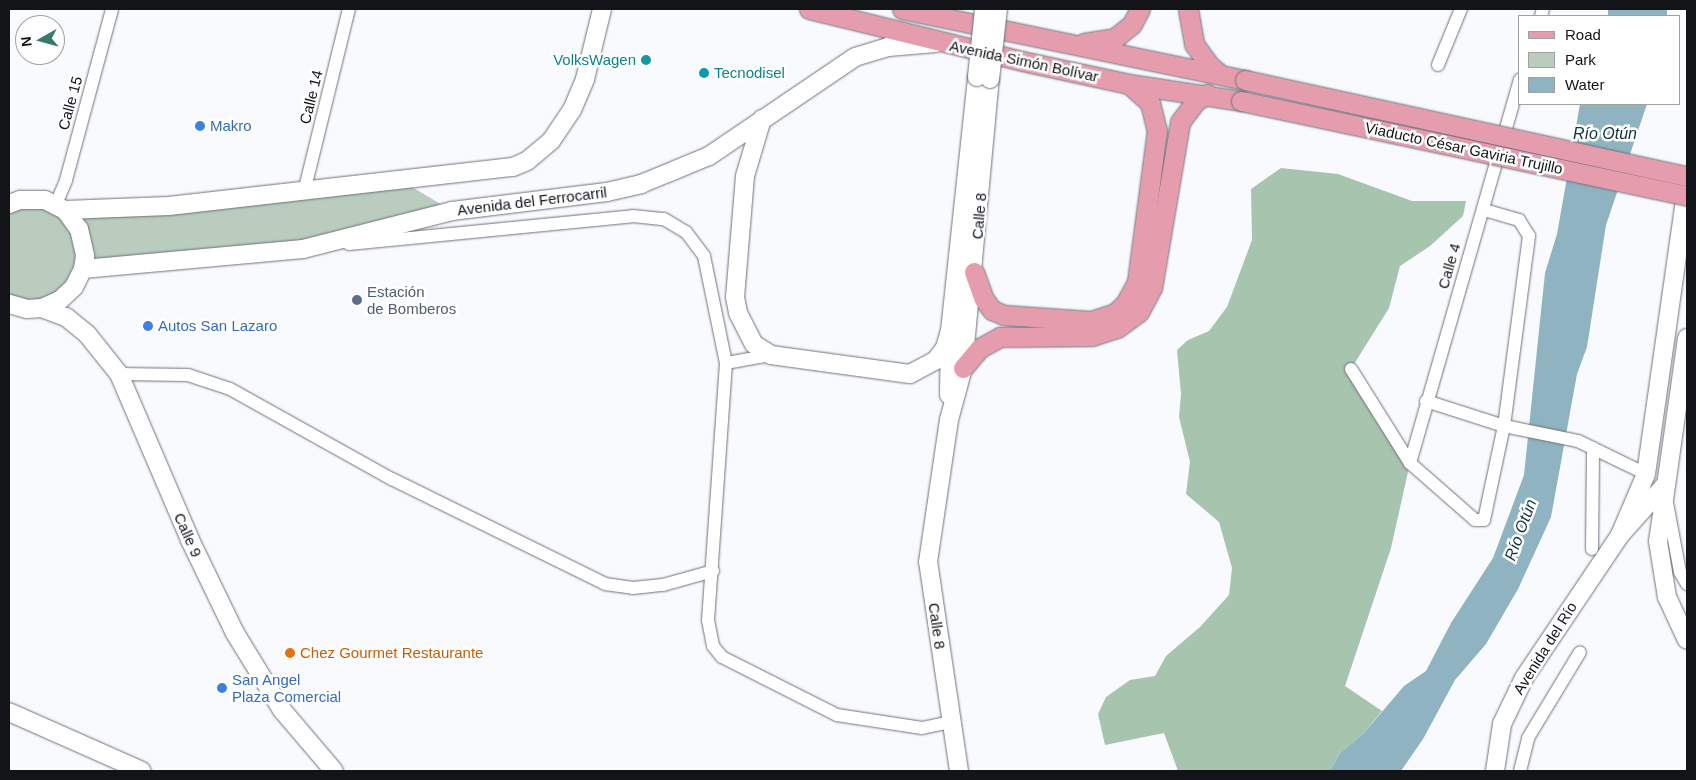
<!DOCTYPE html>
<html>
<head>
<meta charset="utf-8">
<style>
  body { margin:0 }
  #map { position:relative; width:1696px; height:780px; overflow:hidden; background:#f8fafe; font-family:Helvetica,sans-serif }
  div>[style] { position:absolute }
  .green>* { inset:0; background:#b9ccbe }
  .forest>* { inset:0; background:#a7c4af }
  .water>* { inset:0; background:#8fb3c0; transform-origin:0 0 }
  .roads { filter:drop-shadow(0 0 1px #6d727a) drop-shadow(0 0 1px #6d727a) }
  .street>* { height:12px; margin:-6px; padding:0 6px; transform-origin:6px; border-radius:6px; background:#fff }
  .secondary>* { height:18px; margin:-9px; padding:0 9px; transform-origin:9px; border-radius:9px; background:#fff }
  .primary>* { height:19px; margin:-9.5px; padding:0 9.5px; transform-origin:9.5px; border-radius:9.5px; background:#e59dad }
  .bridges { filter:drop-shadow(0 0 1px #6d727a) drop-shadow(0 0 1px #6d727a) }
  .secondary-bridge>* { height:18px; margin:-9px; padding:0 9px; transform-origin:9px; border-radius:9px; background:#fff }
  .primary-bridge>* { height:19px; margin:-9.5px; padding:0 9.5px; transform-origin:9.5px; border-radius:9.5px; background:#e59dad }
  .dots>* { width:14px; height:14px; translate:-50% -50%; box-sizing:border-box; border:2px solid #fff; border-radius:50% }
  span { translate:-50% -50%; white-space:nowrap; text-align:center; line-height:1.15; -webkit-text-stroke:5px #fff; paint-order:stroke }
  .culture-label { font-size:15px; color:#0d838f }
  .right { translate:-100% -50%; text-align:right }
  .left { translate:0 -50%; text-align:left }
  .street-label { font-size:15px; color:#121417 }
  .shop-label { font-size:15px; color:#366cbe }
  .service-label { font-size:15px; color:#4e5e75 }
  .food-label { font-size:15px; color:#c56008 }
  .water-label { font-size:16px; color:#10323d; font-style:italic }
  .frame { position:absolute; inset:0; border:10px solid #121417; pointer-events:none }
  .legend { position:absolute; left:1518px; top:15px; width:162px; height:90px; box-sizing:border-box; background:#fff; border:1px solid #a0a1a2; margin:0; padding:6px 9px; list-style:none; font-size:15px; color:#121417 }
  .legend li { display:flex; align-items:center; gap:10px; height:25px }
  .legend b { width:25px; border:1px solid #a0a1a2 }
  .north { position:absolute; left:15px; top:15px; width:50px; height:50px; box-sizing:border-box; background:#fff; border:1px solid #a0a1a2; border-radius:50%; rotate:263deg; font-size:14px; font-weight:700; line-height:20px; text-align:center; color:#121417 }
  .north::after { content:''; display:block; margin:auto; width:18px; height:22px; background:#387a6b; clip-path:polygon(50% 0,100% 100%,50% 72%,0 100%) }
</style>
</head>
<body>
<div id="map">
  <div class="green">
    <i style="clip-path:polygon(402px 181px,452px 211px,303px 249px,83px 269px,60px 300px,9px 304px,9px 193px,65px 210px)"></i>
  </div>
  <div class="forest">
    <i style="clip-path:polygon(1281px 168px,1338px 174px,1412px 201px,1466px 201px,1463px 216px,1430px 246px,1400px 266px,1389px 308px,1351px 369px,1410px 463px,1391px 548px,1345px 686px,1382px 711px,1364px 733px,1340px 753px,1330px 771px,1178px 771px,1164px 733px,1105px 745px,1098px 714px,1106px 697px,1130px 680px,1155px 676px,1166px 656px,1200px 627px,1229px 595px,1232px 568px,1219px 522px,1186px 494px,1190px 462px,1179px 417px,1181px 394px,1177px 350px,1188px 340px,1209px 331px,1227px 307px,1252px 240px,1251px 189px)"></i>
  </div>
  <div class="water">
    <i style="left:1608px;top:9px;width:59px;height:8px"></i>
    <i style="clip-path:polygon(1580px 104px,1647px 104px,1606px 225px,1587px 347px,1577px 374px,1551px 517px,1518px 589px,1486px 644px,1455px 680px,1423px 739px,1401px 771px,1330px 771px,1340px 753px,1364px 733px,1404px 686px,1426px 671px,1451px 623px,1493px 558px,1524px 475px,1545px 273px,1557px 234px)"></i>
  </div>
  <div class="roads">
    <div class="street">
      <i style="left:1541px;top:16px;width:7px;rotate:-74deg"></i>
      <i style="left:1438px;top:65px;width:61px;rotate:-67.7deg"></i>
      <i style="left:304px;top:192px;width:188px;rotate:-76.2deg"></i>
      <i style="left:56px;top:204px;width:26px;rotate:-67deg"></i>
      <i style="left:66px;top:180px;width:177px;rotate:-74.9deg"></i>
      <i style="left:349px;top:244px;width:285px;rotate:-5.6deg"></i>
      <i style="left:633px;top:216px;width:31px;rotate:6deg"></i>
      <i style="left:664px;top:219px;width:26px;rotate:31deg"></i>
      <i style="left:686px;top:232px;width:30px;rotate:53deg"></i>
      <i style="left:704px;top:256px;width:109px;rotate:78.4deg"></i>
      <i style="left:726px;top:363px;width:258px;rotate:94deg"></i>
      <i style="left:708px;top:620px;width:26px;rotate:79deg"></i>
      <i style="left:713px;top:646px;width:14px;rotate:51deg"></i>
      <i style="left:722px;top:657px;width:129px;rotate:26.8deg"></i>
      <i style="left:837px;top:715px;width:86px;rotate:8.7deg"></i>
      <i style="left:922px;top:728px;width:30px;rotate:-12deg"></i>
      <i style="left:726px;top:363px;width:46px;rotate:-10.1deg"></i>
      <i style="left:1351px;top:369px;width:111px;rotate:57.9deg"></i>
      <i style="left:1410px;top:463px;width:86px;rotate:41.2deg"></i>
      <i style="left:1475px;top:520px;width:9px"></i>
      <i style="left:1484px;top:520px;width:96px;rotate:-78deg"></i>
      <i style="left:1504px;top:426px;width:192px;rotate:-82.5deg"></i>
      <i style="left:1529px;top:236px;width:19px;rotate:-122deg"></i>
      <i style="left:1519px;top:220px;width:37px;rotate:-164deg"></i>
      <i style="left:119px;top:374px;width:69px;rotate:0.8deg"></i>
      <i style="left:188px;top:375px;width:44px;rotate:18.4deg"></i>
      <i style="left:230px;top:389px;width:185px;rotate:29.1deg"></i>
      <i style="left:392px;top:479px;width:237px;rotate:26.2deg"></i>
      <i style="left:605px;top:584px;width:28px;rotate:8deg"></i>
      <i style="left:633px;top:588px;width:30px;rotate:-6deg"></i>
      <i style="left:663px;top:585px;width:52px;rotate:-15.6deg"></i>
      <i style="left:1426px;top:401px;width:82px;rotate:17.8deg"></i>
      <i style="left:1504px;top:426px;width:76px;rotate:11.5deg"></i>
      <i style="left:1578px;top:441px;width:76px;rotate:25.9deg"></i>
      <i style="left:1410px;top:463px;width:399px;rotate:-74deg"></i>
      <i style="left:1667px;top:503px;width:70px;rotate:79.3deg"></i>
      <i style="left:1680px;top:572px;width:14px;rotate:60deg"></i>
      <i style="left:1592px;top:549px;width:101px;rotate:-89.4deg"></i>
      <i style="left:1520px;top:771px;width:34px;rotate:-76deg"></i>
      <i style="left:1528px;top:738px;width:100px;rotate:-58.8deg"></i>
    </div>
    <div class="secondary">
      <i style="left:762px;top:119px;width:59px;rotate:106.6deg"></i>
      <i style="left:745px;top:176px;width:121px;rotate:94.7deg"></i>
      <i style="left:735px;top:297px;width:16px;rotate:79deg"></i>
      <i style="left:738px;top:313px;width:35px;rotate:63deg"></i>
      <i style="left:754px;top:344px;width:20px;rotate:33deg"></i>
      <i style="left:771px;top:355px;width:140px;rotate:7.8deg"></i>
      <i style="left:910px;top:374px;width:30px;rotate:-28deg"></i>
      <i style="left:936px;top:360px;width:15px;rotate:-53deg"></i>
      <i style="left:945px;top:348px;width:18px;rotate:-74deg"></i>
      <i style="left:9px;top:204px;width:12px;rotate:-20deg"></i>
      <i style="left:20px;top:200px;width:25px"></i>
      <i style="left:45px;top:200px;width:22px;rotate:27deg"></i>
      <i style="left:65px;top:210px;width:24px;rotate:54deg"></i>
      <i style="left:79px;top:229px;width:28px;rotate:77deg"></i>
      <i style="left:85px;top:256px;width:13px;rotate:99deg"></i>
      <i style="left:83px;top:269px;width:20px;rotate:117deg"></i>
      <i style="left:74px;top:287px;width:19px;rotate:137deg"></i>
      <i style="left:60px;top:300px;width:20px;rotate:156deg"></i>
      <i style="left:42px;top:308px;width:15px;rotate:176deg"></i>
      <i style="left:27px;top:309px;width:19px;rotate:-164deg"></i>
      <i style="left:65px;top:210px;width:104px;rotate:-2.2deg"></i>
      <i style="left:169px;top:206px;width:346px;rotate:-6.5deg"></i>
      <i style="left:513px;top:167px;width:15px;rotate:-23deg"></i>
      <i style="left:527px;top:161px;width:31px;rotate:-40deg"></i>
      <i style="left:551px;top:141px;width:37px;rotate:-56deg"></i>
      <i style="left:572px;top:110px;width:34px;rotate:-67deg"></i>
      <i style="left:585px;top:79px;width:72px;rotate:-76.3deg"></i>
      <i style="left:83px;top:269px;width:221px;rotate:-5.2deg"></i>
      <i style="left:303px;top:249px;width:154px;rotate:-14.3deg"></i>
      <i style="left:452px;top:211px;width:156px;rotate:-7deg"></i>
      <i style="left:607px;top:192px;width:35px;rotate:-13deg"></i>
      <i style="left:641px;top:184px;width:74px;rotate:-22.4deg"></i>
      <i style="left:709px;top:156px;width:176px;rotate:-34.1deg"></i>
      <i style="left:855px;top:57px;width:34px;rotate:-17deg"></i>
      <i style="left:888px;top:47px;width:48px;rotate:-4.8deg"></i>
      <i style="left:42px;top:308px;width:26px;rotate:21deg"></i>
      <i style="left:66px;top:317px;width:27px;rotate:39deg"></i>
      <i style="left:87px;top:334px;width:51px;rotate:51.3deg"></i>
      <i style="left:119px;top:374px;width:181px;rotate:66.8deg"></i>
      <i style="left:190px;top:540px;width:103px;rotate:64.2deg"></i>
      <i style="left:235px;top:633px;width:90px;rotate:58.6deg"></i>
      <i style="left:282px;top:710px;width:80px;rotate:49.6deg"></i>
      <i style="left:1687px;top:338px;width:205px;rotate:98.1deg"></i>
      <i style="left:1658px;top:541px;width:57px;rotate:80.9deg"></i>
      <i style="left:1667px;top:597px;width:47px;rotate:65.1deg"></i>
      <i style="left:949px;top:395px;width:64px;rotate:-89.1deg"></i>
      <i style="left:950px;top:331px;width:255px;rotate:-83.9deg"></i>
      <i style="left:1620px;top:535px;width:66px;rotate:-66.9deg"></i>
      <i style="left:1646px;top:474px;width:290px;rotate:-81.9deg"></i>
      <i style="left:9px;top:712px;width:145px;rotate:23.9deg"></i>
      <i style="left:959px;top:771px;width:211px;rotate:-98.4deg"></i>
      <i style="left:928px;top:562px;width:144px;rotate:-81.6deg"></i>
      <i style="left:949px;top:420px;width:54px;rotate:-74.9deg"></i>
      <i style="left:963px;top:368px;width:290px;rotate:-84.7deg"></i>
      <i style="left:1495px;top:771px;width:48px;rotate:-81.5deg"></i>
      <i style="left:1502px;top:724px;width:51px;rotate:-64.4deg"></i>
      <i style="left:1524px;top:678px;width:172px;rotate:-56.1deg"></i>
      <i style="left:1620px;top:535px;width:66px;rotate:-48.1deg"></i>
    </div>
    <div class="primary">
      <i style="left:809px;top:9px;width:219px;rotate:13.7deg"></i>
      <i style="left:1022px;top:61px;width:109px;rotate:12.1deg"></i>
      <i style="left:1129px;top:84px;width:113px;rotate:8.6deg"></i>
      <i style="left:902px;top:9px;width:350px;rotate:11.7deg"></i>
      <i style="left:1188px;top:9px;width:36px;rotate:80deg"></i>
      <i style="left:1194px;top:44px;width:27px;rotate:54deg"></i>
      <i style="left:1210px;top:66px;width:13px;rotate:39deg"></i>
      <i style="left:1084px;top:43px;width:31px;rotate:-9deg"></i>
      <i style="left:1115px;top:38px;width:22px;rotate:-39deg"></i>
      <i style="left:1132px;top:24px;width:17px;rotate:-62deg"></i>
      <i style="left:974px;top:272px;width:29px;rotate:70deg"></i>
      <i style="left:984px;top:299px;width:14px;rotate:54deg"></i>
      <i style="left:992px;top:310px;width:13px;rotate:23deg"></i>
      <i style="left:1004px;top:315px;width:87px;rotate:3.9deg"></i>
      <i style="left:1091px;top:321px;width:25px;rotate:-18deg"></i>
      <i style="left:1115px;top:313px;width:13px;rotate:-42deg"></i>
      <i style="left:1125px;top:304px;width:25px;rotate:-61deg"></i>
      <i style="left:1137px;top:282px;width:152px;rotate:-82.5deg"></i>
      <i style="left:1157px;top:131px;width:29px;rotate:-104deg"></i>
      <i style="left:1150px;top:103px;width:28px;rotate:-138deg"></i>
      <i style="left:963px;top:368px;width:26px;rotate:-50deg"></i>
      <i style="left:980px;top:348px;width:23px;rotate:-29deg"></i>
      <i style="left:1000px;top:337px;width:92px;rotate:-0.6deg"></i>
      <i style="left:1092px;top:336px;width:26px;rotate:-18deg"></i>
      <i style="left:1117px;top:328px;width:27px;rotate:-36deg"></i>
      <i style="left:1139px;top:312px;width:27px;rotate:-62deg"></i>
      <i style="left:1152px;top:288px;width:168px;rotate:-80.4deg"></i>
      <i style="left:1180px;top:122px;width:26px;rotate:-53deg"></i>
      <i style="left:1196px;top:101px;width:13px;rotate:-32deg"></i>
    </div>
  </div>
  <div class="bridges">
    <div class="secondary-bridge">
      <i style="left:977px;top:77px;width:68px;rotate:-84.1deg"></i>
      <i style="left:990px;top:79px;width:70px;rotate:-83.5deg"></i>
    </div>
    <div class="primary-bridge">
      <i style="left:1245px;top:80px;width:452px;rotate:12.3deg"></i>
      <i style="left:1241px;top:101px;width:456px;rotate:12deg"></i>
    </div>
  </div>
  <div class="dots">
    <i style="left:646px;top:60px;background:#0f9aa8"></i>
    <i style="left:704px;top:73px;background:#0f9aa8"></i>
    <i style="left:200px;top:126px;background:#3f7fe0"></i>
    <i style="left:357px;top:300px;background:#5c6f8a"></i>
    <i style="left:148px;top:326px;background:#3f7fe0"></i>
    <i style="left:290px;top:653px;background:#e8710a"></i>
    <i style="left:222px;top:688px;background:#3f7fe0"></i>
  </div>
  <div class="culture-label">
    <span class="right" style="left:636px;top:60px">VolksWagen</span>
    <span class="left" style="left:714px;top:73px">Tecnodisel</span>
  </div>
  <div class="street-label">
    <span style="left:1024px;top:61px;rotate:12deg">Avenida Simón Bolívar</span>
    <span style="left:311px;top:97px;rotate:-76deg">Calle 14</span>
    <span style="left:70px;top:103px;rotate:-75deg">Calle 15</span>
    <span style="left:1464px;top:148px;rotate:12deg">Viaducto César Gaviria Trujillo</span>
    <span style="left:532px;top:201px;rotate:-7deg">Avenida del Ferrocarril</span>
    <span style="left:979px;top:216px;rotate:-85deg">Calle 8</span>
    <span style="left:1449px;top:266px;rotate:-74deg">Calle 4</span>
    <span style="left:188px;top:535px;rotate:66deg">Calle 9</span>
    <span style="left:937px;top:626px;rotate:82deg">Calle 8</span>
    <span style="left:1545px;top:648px;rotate:-58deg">Avenida del Río</span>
  </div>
  <div class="shop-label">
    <span class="left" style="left:210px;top:126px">Makro</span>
    <span class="left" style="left:158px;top:326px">Autos San Lazaro</span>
    <span class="left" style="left:232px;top:688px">San Angel<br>Plaza Comercial</span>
  </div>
  <div class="service-label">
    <span class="left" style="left:367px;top:300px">Estación<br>de Bomberos</span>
  </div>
  <div class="food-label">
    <span class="left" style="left:300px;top:653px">Chez Gourmet Restaurante</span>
  </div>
  <div class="water-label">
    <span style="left:1605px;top:134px">Río Otún</span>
    <span style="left:1521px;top:530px;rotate:-70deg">Río Otún</span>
  </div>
  <div class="frame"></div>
  <ul class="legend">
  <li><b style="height:6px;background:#e59dad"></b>Road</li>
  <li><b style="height:14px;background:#b9ccbe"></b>Park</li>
  <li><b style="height:14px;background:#8fb3c0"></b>Water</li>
  </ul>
  <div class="north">N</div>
</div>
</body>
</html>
